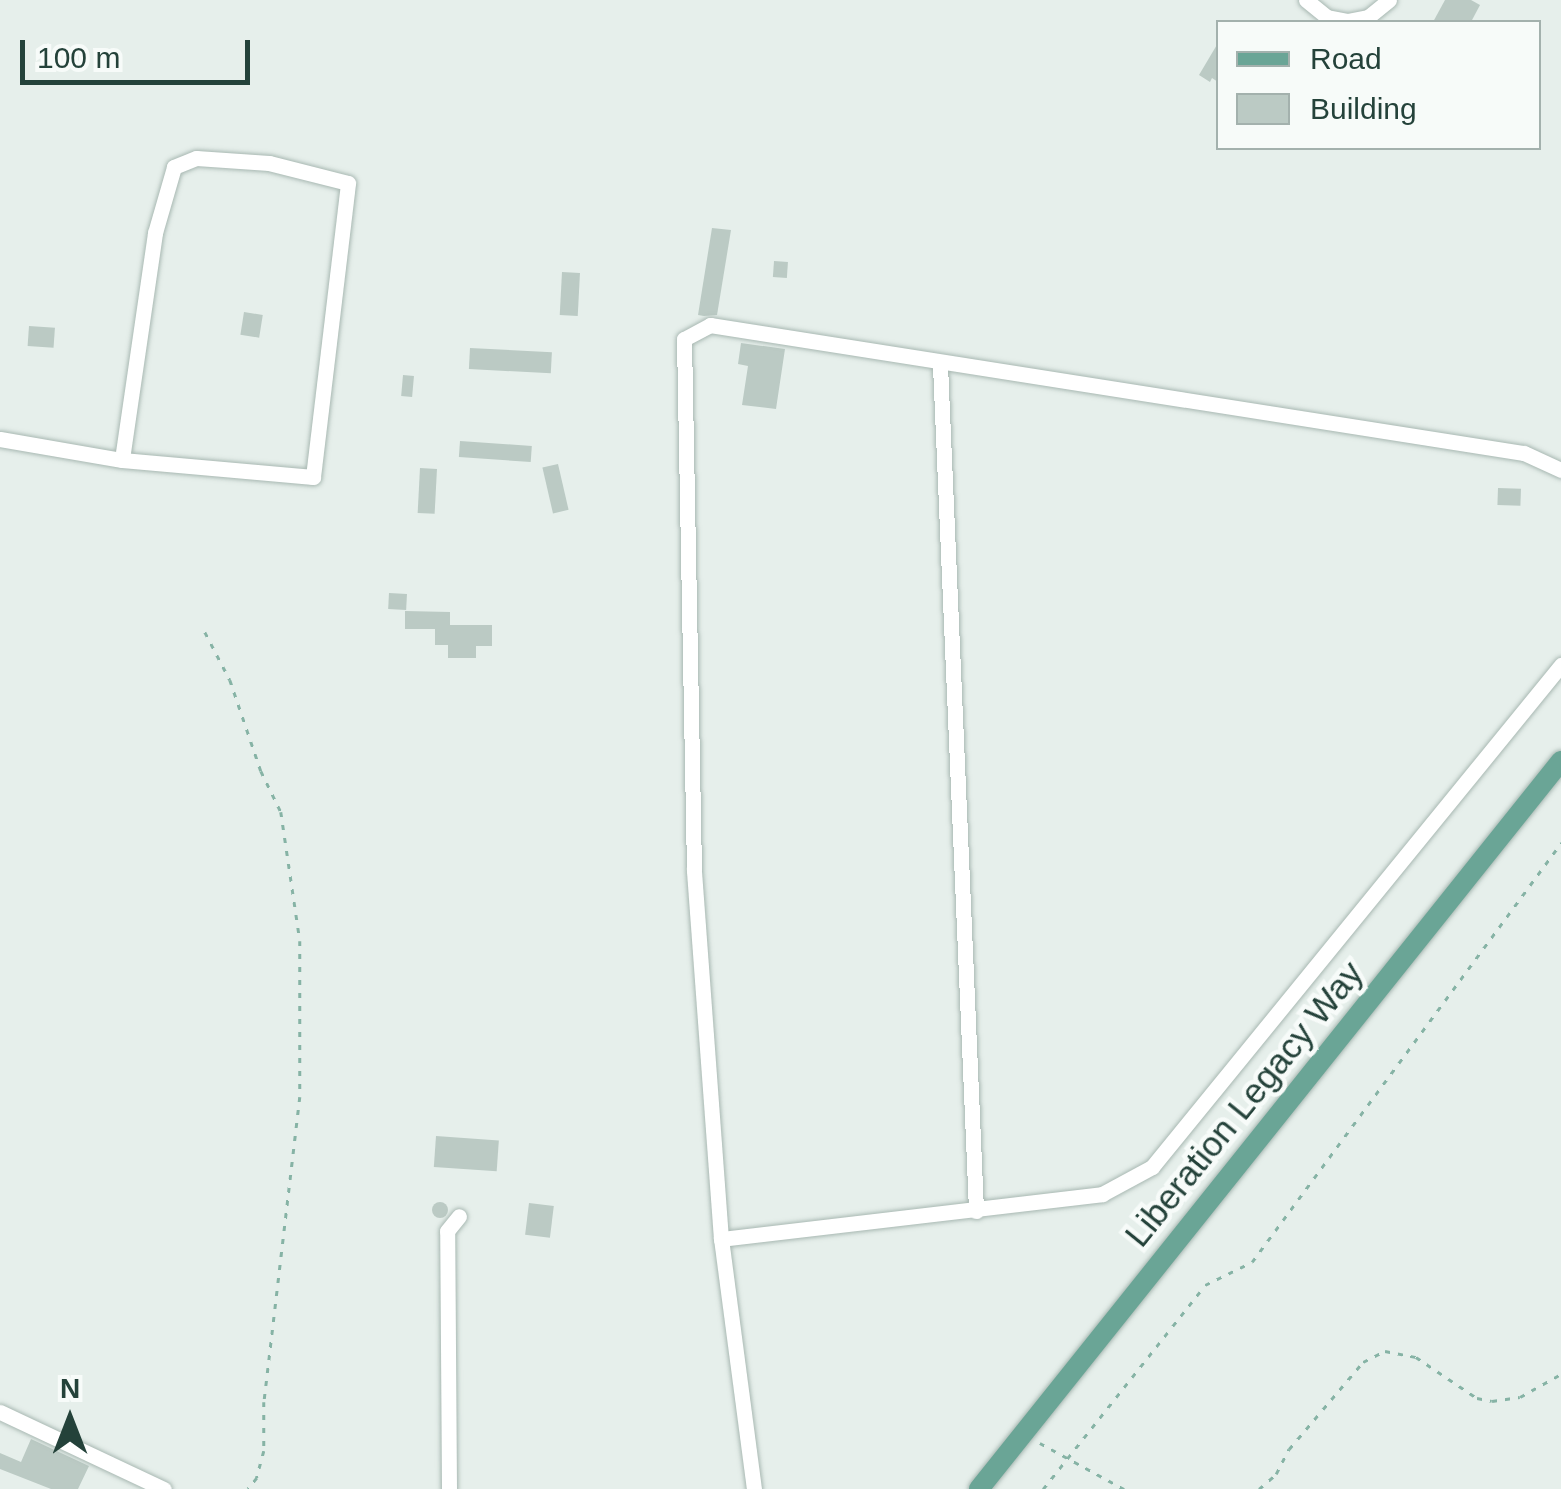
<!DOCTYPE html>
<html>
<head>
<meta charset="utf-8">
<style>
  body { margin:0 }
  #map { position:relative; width:1561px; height:1489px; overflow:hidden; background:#e6efeb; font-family:Arial,sans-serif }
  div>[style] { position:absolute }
  .building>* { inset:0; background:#bbcac4; transform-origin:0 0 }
  .round { border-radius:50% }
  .path>* { height:2.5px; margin-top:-1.25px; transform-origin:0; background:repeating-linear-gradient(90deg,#86b3a5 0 5px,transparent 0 13px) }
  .roads { filter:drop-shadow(0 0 2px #a8b8b2) drop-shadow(0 0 2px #a8b8b2) }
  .minor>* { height:15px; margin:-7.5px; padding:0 7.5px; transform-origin:7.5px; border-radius:7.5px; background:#fff }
  .major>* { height:20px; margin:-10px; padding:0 10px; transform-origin:10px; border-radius:10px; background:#6aa596 }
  span { translate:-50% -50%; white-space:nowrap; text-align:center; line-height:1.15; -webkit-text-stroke:9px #f7fbf9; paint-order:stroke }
  .street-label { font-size:35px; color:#24423a }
  .legend { position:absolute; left:1216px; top:20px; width:325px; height:130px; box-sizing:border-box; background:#f7fbf9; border:2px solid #a3b1ad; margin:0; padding:12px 18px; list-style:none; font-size:30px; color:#24423a }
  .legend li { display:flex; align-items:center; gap:20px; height:50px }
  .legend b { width:50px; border:2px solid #a3b1ad }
  .north { position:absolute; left:20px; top:1369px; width:100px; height:100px; -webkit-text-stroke:8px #f7fbf9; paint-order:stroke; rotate:0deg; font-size:28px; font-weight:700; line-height:40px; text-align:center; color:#24423a }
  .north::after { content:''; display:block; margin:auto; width:35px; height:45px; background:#24423a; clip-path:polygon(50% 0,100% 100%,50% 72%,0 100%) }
  .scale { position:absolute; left:20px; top:40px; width:230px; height:45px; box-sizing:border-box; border:5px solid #24423a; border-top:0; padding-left:12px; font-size:30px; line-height:35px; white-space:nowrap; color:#24423a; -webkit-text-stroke:8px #f7fbf9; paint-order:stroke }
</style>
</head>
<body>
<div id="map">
  <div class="building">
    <i style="clip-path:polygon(1445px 0,1471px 0,1480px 5px,1471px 22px,1433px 22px)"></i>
    <i style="clip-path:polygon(1218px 43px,1218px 82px,1212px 78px,1210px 82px,1199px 75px)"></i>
    <i style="clip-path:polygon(712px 228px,731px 230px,717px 315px,704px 316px,698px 315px)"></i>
    <i style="left:774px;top:261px;width:14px;height:16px;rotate:4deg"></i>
    <i style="left:562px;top:272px;width:18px;height:43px;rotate:3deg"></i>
    <i style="left:244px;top:312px;width:19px;height:23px;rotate:9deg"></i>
    <i style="left:29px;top:326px;width:26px;height:20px;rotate:4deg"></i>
    <i style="clip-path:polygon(741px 343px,785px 349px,776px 409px,742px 405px,748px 366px,738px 364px)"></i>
    <i style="left:470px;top:348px;width:82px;height:21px;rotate:3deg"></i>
    <i style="left:403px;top:375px;width:11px;height:21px;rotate:5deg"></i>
    <i style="left:460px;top:441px;width:72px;height:16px;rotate:4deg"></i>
    <i style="left:558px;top:464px;width:47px;height:16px;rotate:77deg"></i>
    <i style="left:420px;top:468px;width:17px;height:45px;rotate:3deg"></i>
    <i style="left:1498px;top:488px;width:23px;height:17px;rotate:2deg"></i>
    <i style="left:389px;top:593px;width:18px;height:16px;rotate:3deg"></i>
    <i style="clip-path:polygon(405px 611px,450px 612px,450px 625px,492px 625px,492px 646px,476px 646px,476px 658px,448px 658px,448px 645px,435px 645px,435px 629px,405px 629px)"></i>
    <i style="left:436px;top:1136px;width:63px;height:31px;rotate:4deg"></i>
    <i class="round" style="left:432px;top:1202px;width:16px;height:16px"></i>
    <i style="left:529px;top:1203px;width:25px;height:32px;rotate:7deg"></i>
    <i style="clip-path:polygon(31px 1439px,89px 1466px,78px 1489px,51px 1489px,0 1469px,0 1453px,21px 1462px)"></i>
  </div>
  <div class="path">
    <i style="left:205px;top:632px;width:54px;rotate:62.5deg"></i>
    <i style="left:230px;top:680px;width:96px;rotate:71.2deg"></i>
    <i style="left:261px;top:771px;width:46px;rotate:64deg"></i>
    <i style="left:281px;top:812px;width:130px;rotate:81.6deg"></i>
    <i style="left:300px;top:941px;width:156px;rotate:90deg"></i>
    <i style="left:300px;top:1097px;width:307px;rotate:96.7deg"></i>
    <i style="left:264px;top:1402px;width:49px;rotate:90deg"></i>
    <i style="left:264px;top:1451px;width:28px;rotate:105deg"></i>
    <i style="left:257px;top:1478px;width:14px;rotate:129deg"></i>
    <i style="left:1040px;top:1443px;width:96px;rotate:28.7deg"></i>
    <i style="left:1043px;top:1489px;width:260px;rotate:-51.5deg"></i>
    <i style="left:1205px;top:1285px;width:52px;rotate:-26.1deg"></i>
    <i style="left:1252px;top:1262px;width:521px;rotate:-53.59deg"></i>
    <i style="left:1259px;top:1489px;width:23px;rotate:-41deg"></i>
    <i style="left:1276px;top:1474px;width:28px;rotate:-63deg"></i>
    <i style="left:1289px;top:1449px;width:114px;rotate:-49.6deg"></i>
    <i style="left:1363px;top:1362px;width:25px;rotate:-27deg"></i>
    <i style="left:1385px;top:1351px;width:32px;rotate:11deg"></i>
    <i style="left:1416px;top:1357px;width:73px;rotate:33.9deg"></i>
    <i style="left:1477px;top:1398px;width:15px;rotate:11deg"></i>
    <i style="left:1492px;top:1401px;width:28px;rotate:-8deg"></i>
    <i style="left:1520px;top:1397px;width:47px;rotate:-29.3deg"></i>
  </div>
  <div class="roads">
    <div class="minor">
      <i style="left:1306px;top:0;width:27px;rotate:39deg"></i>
      <i style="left:1327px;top:17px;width:20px;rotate:11deg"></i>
      <i style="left:1347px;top:21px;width:21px;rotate:-11deg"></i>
      <i style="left:1368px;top:17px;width:27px;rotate:-39deg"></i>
      <i style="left:940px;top:365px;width:847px;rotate:87.56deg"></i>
      <i style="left:0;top:439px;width:124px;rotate:9.8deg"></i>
      <i style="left:122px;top:460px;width:192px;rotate:5.1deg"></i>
      <i style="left:313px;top:477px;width:296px;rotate:-83.2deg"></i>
      <i style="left:348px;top:183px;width:81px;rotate:-165.8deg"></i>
      <i style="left:269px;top:163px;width:73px;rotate:-176.1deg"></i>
      <i style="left:196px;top:158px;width:24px;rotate:158deg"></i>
      <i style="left:174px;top:167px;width:69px;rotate:106.1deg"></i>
      <i style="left:155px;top:233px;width:229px;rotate:98.3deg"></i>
      <i style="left:721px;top:1239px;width:384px;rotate:-6.7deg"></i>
      <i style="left:1102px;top:1194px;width:57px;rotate:-28.4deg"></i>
      <i style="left:1152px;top:1167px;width:648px;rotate:-50.83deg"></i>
      <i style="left:0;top:1412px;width:181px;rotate:25.2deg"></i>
      <i style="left:449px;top:1489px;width:258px;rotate:-90.4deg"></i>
      <i style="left:447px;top:1231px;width:19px;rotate:-51deg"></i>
      <i style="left:754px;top:1489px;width:252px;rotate:-97.5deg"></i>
      <i style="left:721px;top:1239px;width:370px;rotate:-94.2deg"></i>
      <i style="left:694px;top:870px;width:531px;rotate:-91.08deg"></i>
      <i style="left:684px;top:339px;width:30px;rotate:-28deg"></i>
      <i style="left:710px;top:325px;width:824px;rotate:8.94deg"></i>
      <i style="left:1524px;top:453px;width:41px;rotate:24.7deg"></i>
    </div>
    <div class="major">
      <i style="left:979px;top:1489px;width:932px;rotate:-51.36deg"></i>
    </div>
  </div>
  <div class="street-label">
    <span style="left:1244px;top:1104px;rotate:-51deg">Liberation Legacy Way</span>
  </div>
  <ul class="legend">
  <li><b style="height:12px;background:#6aa596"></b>Road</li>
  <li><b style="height:28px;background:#bbcac4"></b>Building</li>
  </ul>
  <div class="north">N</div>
  <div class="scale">100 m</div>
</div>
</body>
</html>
